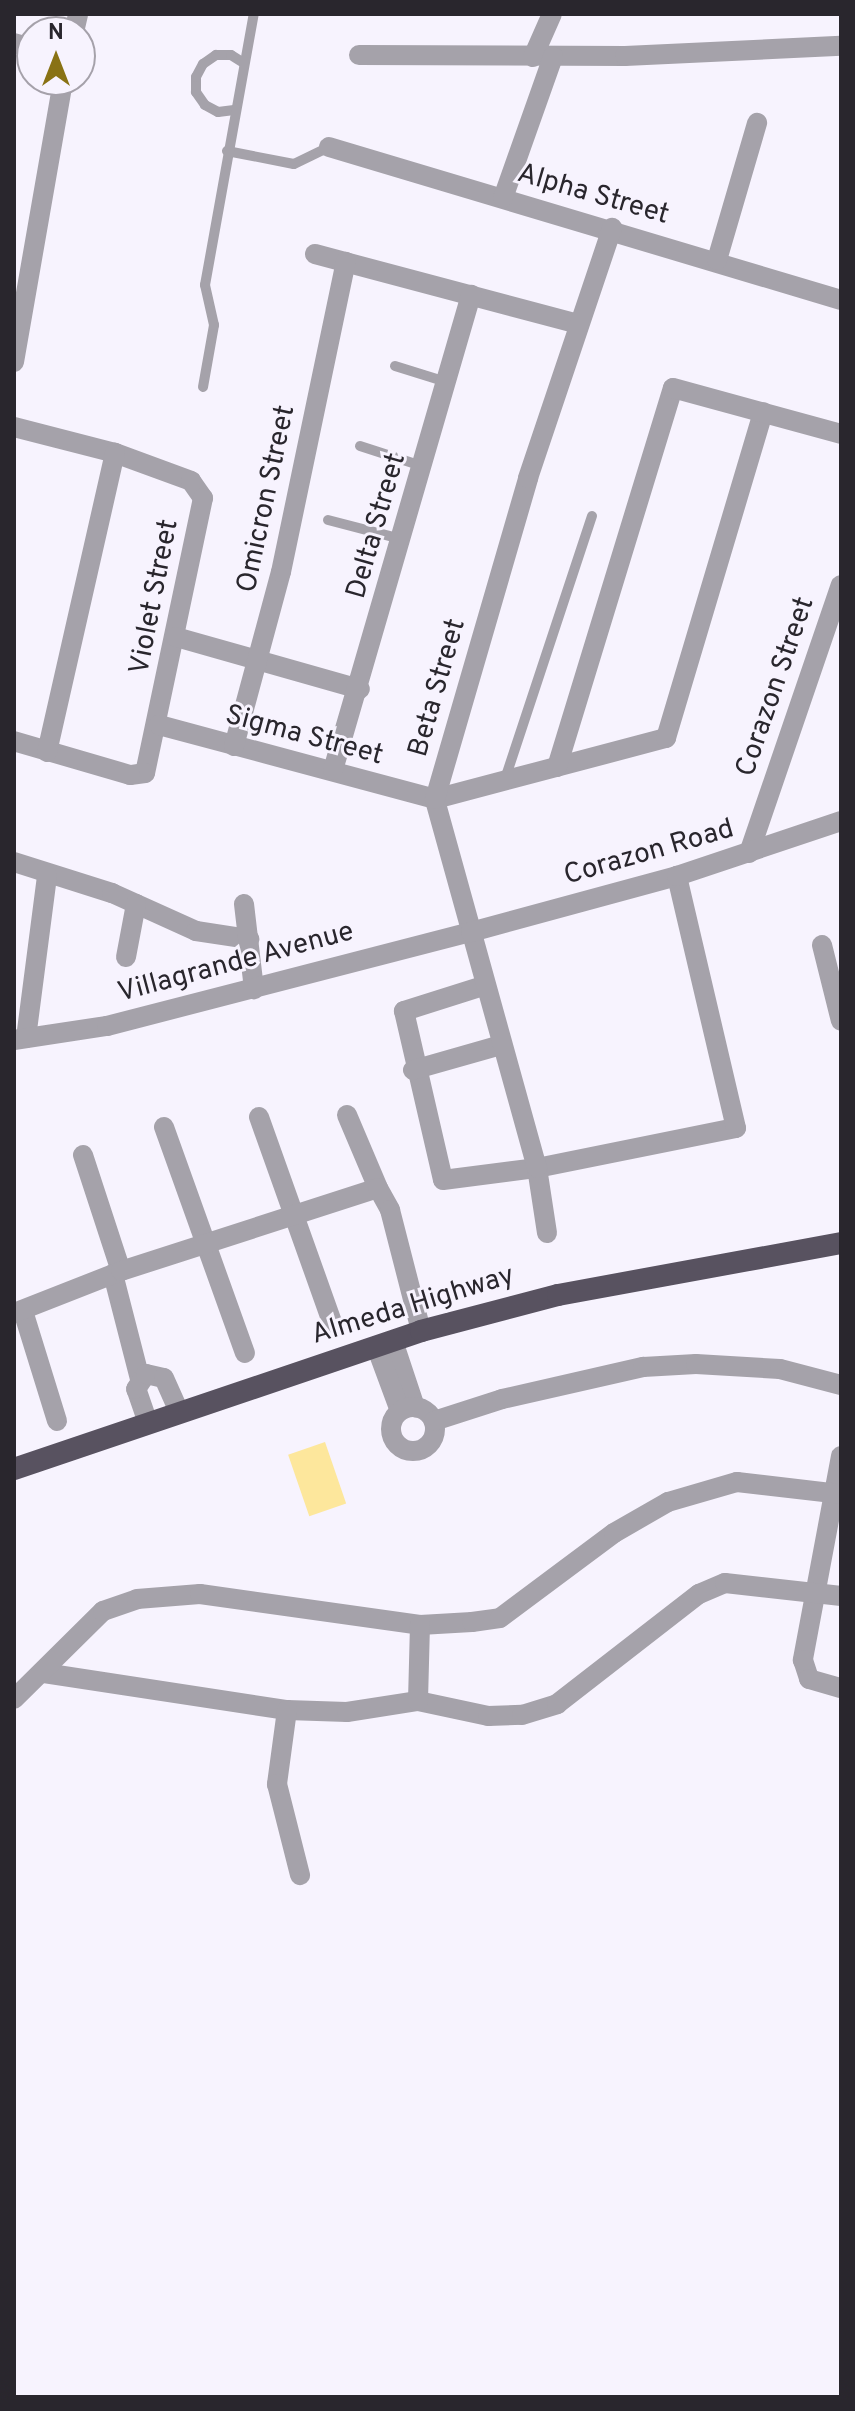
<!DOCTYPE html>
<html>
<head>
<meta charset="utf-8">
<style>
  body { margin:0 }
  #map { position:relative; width:855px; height:2411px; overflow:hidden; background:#f7f3fe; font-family:Overpass,sans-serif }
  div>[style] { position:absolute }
  .green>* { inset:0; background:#fde79c; transform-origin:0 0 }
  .service>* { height:10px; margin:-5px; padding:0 5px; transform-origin:5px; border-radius:5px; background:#a5a2aa }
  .minor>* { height:20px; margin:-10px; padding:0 10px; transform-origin:10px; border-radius:10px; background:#a5a2aa }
  .minor>.ring { margin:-10px; padding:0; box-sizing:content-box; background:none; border:20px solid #a5a2aa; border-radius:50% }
  .tertiary>* { height:20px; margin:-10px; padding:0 10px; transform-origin:10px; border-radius:10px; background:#a5a2aa }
  .trunk>* { height:22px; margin:-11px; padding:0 11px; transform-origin:11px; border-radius:11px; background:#585260 }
  span { translate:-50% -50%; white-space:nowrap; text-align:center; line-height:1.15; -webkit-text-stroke:6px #f7f3fe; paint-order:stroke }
  .street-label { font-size:28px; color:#29262d }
  .frame { position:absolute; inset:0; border:16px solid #29262d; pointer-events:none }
  .north { position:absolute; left:16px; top:16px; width:80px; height:80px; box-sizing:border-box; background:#f7f3fe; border:2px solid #a5a1aa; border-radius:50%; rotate:0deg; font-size:22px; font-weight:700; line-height:32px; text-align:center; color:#29262d }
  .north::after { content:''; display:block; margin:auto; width:28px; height:36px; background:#897214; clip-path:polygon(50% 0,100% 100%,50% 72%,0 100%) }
</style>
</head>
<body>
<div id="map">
  <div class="green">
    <i style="left:325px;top:1442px;width:65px;height:39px;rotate:71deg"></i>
  </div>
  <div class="service">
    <i style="left:234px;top:110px;width:16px;rotate:173deg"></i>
    <i style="left:218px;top:112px;width:15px;rotate:-152deg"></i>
    <i style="left:205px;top:105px;width:16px;rotate:-125deg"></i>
    <i style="left:196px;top:92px;width:15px;rotate:-90deg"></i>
    <i style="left:196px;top:77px;width:15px;rotate:-62deg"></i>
    <i style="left:203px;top:64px;width:16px;rotate:-35deg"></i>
    <i style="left:216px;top:55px;width:15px"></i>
    <i style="left:231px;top:55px;width:15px;rotate:32deg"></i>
    <i style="left:227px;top:151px;width:68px;rotate:11deg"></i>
    <i style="left:294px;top:164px;width:39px;rotate:-26deg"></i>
    <i style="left:395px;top:366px;width:53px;rotate:17.4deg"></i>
    <i style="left:203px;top:387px;width:63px;rotate:-79.9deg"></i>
    <i style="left:214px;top:325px;width:41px;rotate:-102.7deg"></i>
    <i style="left:205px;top:285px;width:275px;rotate:-79.8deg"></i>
    <i style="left:360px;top:446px;width:65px;rotate:17.9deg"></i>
    <i style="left:328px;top:520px;width:75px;rotate:14.6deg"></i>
    <i style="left:505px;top:779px;width:277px;rotate:-71.7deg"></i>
  </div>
  <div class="minor">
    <i style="left:74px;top:32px;width:18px;rotate:-77deg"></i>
    <i style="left:14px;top:43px;width:19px;rotate:16deg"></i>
    <i style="left:359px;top:55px;width:266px;rotate:0.2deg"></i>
    <i style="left:625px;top:56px;width:216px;rotate:-2.7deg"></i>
    <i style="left:533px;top:57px;width:47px;rotate:-66.2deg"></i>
    <i style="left:329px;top:147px;width:534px;rotate:16.64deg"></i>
    <i style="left:503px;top:198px;width:150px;rotate:-70.5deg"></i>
    <i style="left:315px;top:254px;width:273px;rotate:14.9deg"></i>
    <i style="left:717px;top:260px;width:143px;rotate:-73.7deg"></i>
    <i style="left:14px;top:362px;width:286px;rotate:-80.1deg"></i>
    <i style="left:14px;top:427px;width:104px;rotate:14.4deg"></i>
    <i style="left:115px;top:453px;width:81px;rotate:20.2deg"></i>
    <i style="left:191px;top:481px;width:21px;rotate:55deg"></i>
    <i style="left:203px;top:498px;width:281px;rotate:101.9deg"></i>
    <i style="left:145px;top:773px;width:15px;rotate:172deg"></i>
    <i style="left:130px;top:775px;width:121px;rotate:-163.7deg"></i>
    <i style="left:176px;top:637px;width:191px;rotate:15.8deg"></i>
    <i style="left:159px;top:725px;width:286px;rotate:15deg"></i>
    <i style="left:435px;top:799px;width:239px;rotate:-14.8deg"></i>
    <i style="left:666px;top:738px;width:340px;rotate:-73.4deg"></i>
    <i style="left:234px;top:746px;width:180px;rotate:-74.9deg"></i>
    <i style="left:281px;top:572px;width:317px;rotate:-78.2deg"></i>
    <i style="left:47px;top:752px;width:307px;rotate:-77.2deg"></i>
    <i style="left:557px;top:767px;width:396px;rotate:-73deg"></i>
    <i style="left:673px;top:388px;width:174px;rotate:15.3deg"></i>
    <i style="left:333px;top:770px;width:495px;rotate:-73.8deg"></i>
    <i style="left:14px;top:862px;width:103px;rotate:17.6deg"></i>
    <i style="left:112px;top:893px;width:92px;rotate:24.3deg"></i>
    <i style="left:196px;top:931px;width:54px;rotate:8.6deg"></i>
    <i style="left:244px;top:904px;width:86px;rotate:83.3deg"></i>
    <i style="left:822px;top:945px;width:78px;rotate:76deg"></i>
    <i style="left:126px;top:957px;width:54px;rotate:-79.3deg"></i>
    <i style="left:483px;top:986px;width:83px;rotate:162.4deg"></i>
    <i style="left:404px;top:1011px;width:173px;rotate:77deg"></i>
    <i style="left:443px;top:1180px;width:95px;rotate:-7.3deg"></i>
    <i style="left:537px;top:1168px;width:203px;rotate:-11.4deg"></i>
    <i style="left:736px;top:1128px;width:259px;rotate:-103.2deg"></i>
    <i style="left:26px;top:1038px;width:163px;rotate:-82.6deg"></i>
    <i style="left:413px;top:1070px;width:91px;rotate:-15.9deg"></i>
    <i style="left:347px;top:1115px;width:79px;rotate:67deg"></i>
    <i style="left:259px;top:1117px;width:224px;rotate:70.4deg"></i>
    <i style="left:164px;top:1127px;width:240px;rotate:70.3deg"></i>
    <i style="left:83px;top:1155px;width:122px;rotate:71.9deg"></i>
    <i style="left:547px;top:1233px;width:66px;rotate:-98.7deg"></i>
    <i style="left:537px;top:1168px;width:383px;rotate:-105.5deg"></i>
    <i style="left:435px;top:799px;width:334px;rotate:-73.8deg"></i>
    <i style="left:528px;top:478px;width:264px;rotate:-71.4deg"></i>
    <i style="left:113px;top:1274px;width:108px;rotate:75.6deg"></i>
    <i style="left:23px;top:1311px;width:115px;rotate:72.8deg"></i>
    <i style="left:14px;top:1313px;width:115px;rotate:-21.4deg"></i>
    <i style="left:121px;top:1271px;width:270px;rotate:-17.9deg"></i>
    <i style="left:378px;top:1188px;width:25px;rotate:61deg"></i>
    <i style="left:390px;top:1210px;width:125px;rotate:75.6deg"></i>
    <i style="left:393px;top:1341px;width:70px;rotate:71.6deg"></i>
    <i style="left:376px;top:1346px;width:69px;rotate:69.7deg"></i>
    <i class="ring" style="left:391px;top:1407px;width:24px;height:24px"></i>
    <i style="left:434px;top:1421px;width:71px;rotate:-17.9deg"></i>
    <i style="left:502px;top:1399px;width:145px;rotate:-12.8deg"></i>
    <i style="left:643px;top:1367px;width:53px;rotate:-3.2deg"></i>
    <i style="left:696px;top:1364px;width:84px;rotate:3.4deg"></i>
    <i style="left:780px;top:1369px;width:63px;rotate:14.7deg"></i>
    <i style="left:148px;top:1423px;width:36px;rotate:-109deg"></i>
    <i style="left:136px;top:1389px;width:18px;rotate:-56deg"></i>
    <i style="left:146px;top:1374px;width:18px;rotate:13deg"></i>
    <i style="left:164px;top:1378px;width:36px;rotate:66deg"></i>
    <i style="left:841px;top:1456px;width:208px;rotate:100.6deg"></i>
    <i style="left:803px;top:1660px;width:20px;rotate:72deg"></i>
    <i style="left:809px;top:1679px;width:33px;rotate:16deg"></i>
    <i style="left:44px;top:1673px;width:246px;rotate:8.7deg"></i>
    <i style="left:287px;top:1710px;width:60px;rotate:1.9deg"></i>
    <i style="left:347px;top:1712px;width:72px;rotate:-8.8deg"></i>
    <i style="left:418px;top:1701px;width:72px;rotate:12.1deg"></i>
    <i style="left:488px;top:1716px;width:34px;rotate:-2deg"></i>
    <i style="left:522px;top:1715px;width:37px;rotate:-17deg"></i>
    <i style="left:557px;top:1704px;width:180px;rotate:-37.8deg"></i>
    <i style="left:699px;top:1594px;width:28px;rotate:-23deg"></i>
    <i style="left:725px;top:1583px;width:117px;rotate:6.4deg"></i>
    <i style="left:14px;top:1699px;width:125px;rotate:-44.7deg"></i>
    <i style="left:103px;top:1611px;width:36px;rotate:-19deg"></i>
    <i style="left:137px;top:1599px;width:63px;rotate:-4.5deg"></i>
    <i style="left:200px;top:1594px;width:222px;rotate:8deg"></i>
    <i style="left:420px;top:1625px;width:52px;rotate:-3.3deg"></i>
    <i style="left:472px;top:1622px;width:28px;rotate:-8deg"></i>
    <i style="left:500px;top:1618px;width:142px;rotate:-36.7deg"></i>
    <i style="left:614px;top:1533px;width:62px;rotate:-29.9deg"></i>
    <i style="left:668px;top:1502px;width:72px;rotate:-16.2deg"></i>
    <i style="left:737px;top:1482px;width:105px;rotate:6.6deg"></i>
    <i style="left:418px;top:1701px;width:76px;rotate:-88.5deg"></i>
    <i style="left:287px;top:1710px;width:75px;rotate:97.7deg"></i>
    <i style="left:277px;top:1784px;width:94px;rotate:75.8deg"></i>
  </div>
  <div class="tertiary">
    <i style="left:749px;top:853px;width:283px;rotate:-71.1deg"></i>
    <i style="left:14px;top:1040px;width:94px;rotate:-8.6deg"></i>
    <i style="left:107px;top:1026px;width:376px;rotate:-14.5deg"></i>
    <i style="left:471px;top:932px;width:213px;rotate:-15.2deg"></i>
    <i style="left:677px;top:876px;width:173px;rotate:-18.5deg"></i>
  </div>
  <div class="trunk">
    <i style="left:14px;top:1469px;width:430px;rotate:-18.7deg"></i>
    <i style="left:421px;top:1331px;width:142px;rotate:-14.7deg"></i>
    <i style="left:558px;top:1295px;width:288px;rotate:-10.4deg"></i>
  </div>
  <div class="street-label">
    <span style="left:593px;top:195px;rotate:16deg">Alpha Street</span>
    <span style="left:267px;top:499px;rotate:-78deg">Omicron Street</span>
    <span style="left:377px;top:526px;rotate:-74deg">Delta Street</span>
    <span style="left:155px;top:597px;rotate:-79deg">Violet Street</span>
    <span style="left:776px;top:687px;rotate:-71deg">Corazon Street</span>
    <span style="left:438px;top:688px;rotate:-74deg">Beta Street</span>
    <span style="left:304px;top:736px;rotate:15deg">Sigma Street</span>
    <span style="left:649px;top:853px;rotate:-16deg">Corazon Road</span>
    <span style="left:236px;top:963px;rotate:-15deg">Villagrande Avenue</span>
    <span style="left:413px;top:1306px;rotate:-17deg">Almeda Highway</span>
  </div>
  <div class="frame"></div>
  <div class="north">N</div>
</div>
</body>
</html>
